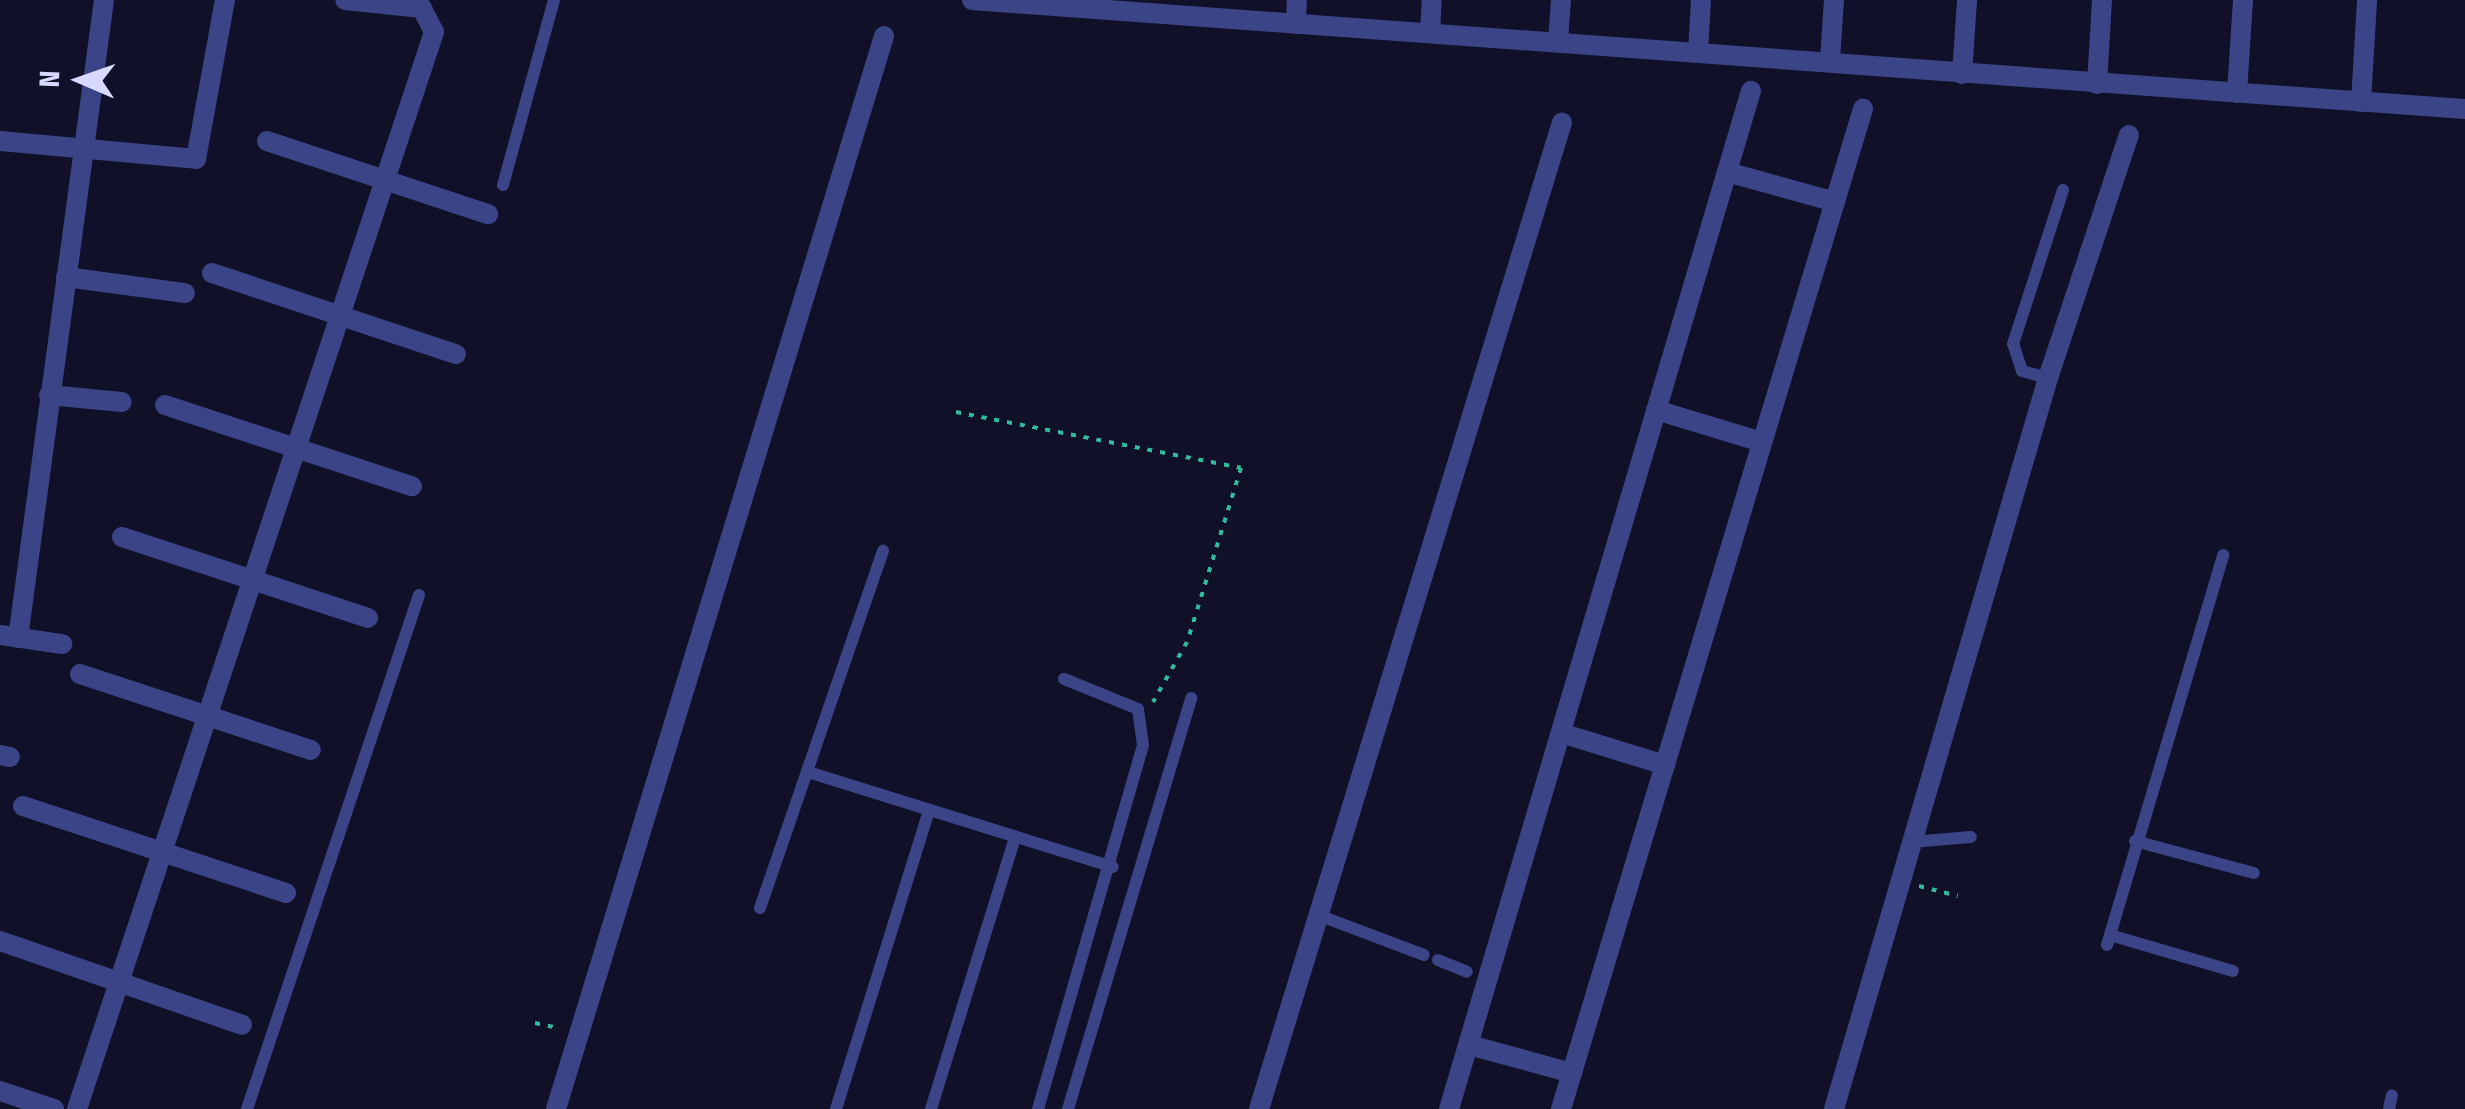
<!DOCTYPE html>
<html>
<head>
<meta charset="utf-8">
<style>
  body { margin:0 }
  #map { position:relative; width:2465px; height:1109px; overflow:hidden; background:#101028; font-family:"Fira Sans Condensed",sans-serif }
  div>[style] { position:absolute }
  .path>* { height:4px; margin-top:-2px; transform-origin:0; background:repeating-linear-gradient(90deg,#2fbb9c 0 5px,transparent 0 13px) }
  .service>* { height:12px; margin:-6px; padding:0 6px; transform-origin:6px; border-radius:6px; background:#3b4487 }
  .minor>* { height:20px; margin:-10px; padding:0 10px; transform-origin:10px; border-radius:10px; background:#3b4487 }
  span { translate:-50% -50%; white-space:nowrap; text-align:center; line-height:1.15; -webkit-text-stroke:9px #101028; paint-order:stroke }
  .north { position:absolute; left:30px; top:30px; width:100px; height:100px; -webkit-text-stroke:8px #101028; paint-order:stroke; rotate:272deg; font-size:28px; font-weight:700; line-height:40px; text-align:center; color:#d7d9ff }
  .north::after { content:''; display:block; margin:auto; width:35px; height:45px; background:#d7d9ff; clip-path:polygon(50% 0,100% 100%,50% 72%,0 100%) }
</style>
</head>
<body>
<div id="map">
  <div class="path">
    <i style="left:956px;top:412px;width:290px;rotate:11.1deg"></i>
    <i style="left:1241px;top:468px;width:182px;rotate:107.2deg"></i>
    <i style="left:1187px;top:642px;width:69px;rotate:119.5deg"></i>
    <i style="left:1919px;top:886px;width:40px;rotate:14.4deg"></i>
    <i style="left:535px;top:1023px;width:25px;rotate:12deg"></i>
  </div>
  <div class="service">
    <i style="left:503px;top:185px;width:192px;rotate:-74.6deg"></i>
    <i style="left:2048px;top:378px;width:27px;rotate:-165deg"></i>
    <i style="left:2022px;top:371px;width:28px;rotate:-108deg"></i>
    <i style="left:2013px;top:344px;width:162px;rotate:-72deg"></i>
    <i style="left:808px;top:772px;width:319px;rotate:17.3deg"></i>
    <i style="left:2135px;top:841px;width:123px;rotate:15.1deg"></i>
    <i style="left:1911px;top:842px;width:60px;rotate:-4.8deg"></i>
    <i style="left:760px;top:908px;width:378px;rotate:-71deg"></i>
    <i style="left:1318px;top:915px;width:113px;rotate:20.7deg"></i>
    <i style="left:2110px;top:935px;width:128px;rotate:16.3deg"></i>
    <i style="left:2107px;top:945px;width:407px;rotate:-73.4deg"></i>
    <i style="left:1438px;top:960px;width:31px;rotate:22deg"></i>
    <i style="left:247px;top:1109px;width:542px;rotate:-71.5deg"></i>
    <i style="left:836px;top:1109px;width:313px;rotate:-72.7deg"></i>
    <i style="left:931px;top:1109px;width:285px;rotate:-72.8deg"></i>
    <i style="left:1038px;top:1109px;width:379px;rotate:-73.9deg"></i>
    <i style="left:1143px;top:745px;width:36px;rotate:-98deg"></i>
    <i style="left:1138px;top:709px;width:80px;rotate:-157.9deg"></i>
    <i style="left:1068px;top:1109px;width:429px;rotate:-73.3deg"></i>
    <i style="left:2389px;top:1109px;width:14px;rotate:-78deg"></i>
  </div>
  <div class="minor">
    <i style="left:972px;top:0;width:1497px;rotate:4.18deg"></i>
    <i style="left:1296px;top:24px;width:24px;rotate:-88deg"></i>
    <i style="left:1430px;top:33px;width:33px;rotate:-87deg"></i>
    <i style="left:1558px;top:41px;width:41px;rotate:-85.8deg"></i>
    <i style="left:1698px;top:53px;width:53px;rotate:-86.8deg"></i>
    <i style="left:1830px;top:60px;width:60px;rotate:-86.2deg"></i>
    <i style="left:1962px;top:74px;width:74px;rotate:-86.1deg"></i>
    <i style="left:2097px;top:84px;width:84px;rotate:-86.6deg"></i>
    <i style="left:2237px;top:93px;width:93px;rotate:-86.3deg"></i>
    <i style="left:2361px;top:102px;width:102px;rotate:-86.6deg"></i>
    <i style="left:0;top:141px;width:197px;rotate:5.2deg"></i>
    <i style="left:196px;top:159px;width:162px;rotate:-79.7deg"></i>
    <i style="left:267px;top:141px;width:233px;rotate:18.3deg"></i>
    <i style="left:1727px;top:172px;width:112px;rotate:15.5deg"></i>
    <i style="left:212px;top:273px;width:257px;rotate:18.4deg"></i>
    <i style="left:66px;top:277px;width:120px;rotate:7.7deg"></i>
    <i style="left:49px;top:395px;width:73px;rotate:5.5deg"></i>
    <i style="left:165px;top:405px;width:260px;rotate:18.2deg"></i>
    <i style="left:1656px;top:410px;width:111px;rotate:16.8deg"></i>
    <i style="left:122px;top:537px;width:259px;rotate:18.2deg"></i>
    <i style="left:0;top:635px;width:63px;rotate:8.3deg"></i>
    <i style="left:18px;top:638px;width:644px;rotate:-82.32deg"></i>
    <i style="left:80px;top:674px;width:243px;rotate:18.2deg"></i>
    <i style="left:1561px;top:733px;width:109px;rotate:17.1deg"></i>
    <i style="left:0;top:755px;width:10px;rotate:11deg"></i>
    <i style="left:23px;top:806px;width:277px;rotate:18.3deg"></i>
    <i style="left:0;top:941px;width:256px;rotate:19.1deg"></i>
    <i style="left:1469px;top:1045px;width:107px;rotate:15.2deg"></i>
    <i style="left:0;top:1091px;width:57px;rotate:18.4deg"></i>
    <i style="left:77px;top:1109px;width:1135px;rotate:-71.66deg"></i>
    <i style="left:434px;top:32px;width:27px;rotate:-117deg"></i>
    <i style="left:422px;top:8px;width:77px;rotate:-174.1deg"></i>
    <i style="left:556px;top:1109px;width:1122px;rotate:-73deg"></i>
    <i style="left:1259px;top:1109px;width:1032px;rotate:-72.93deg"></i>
    <i style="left:1449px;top:1109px;width:1062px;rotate:-73.48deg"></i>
    <i style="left:1561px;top:1109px;width:1045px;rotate:-73.2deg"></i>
    <i style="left:1834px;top:1109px;width:762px;rotate:-73.68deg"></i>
    <i style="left:2048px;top:378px;width:256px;rotate:-71.6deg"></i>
  </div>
  <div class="north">N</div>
</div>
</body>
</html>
